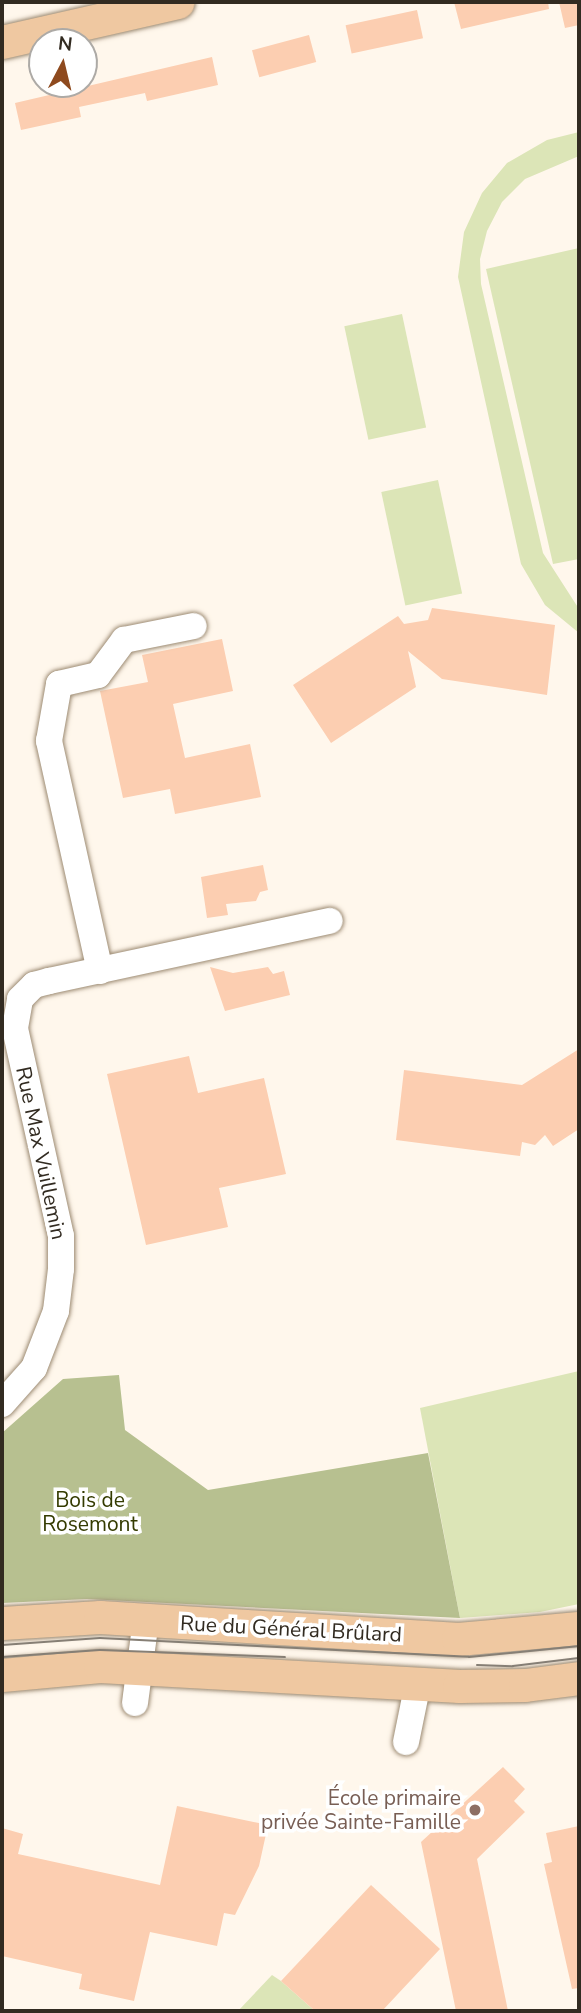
<!DOCTYPE html>
<html>
<head>
<meta charset="utf-8">
<style>
  body { margin:0 }
  #map { position:relative; width:581px; height:2013px; overflow:hidden; background:#fff7ec; font-family:"Nunito Sans",sans-serif }
  div>[style] { position:absolute }
  .green>* { inset:0; background:#dce5b7; transform-origin:0 0 }
  .forest>* { inset:0; background:#b7c090 }
  .building>* { inset:0; background:#fcceb1; transform-origin:0 0 }
  .roads { filter:drop-shadow(0 0 2px #9d8b73) drop-shadow(0 0 2px #9d8b73) }
  .minor>* { height:26px; margin:-13px; padding:0 13px; transform-origin:13px; border-radius:13px; background:#fff }
  .major>* { height:33px; margin:-16.5px; padding:0 16.5px; transform-origin:16.5px; border-radius:16.5px; background:#efc8a1 }
  .tram>* { height:2px; margin:-1px; padding:0 1px; transform-origin:1px; border-radius:1px; background:#867f75 }
  .dots>* { width:19px; height:19px; translate:-50% -50%; box-sizing:border-box; border:4px solid #fff; border-radius:50% }
  span { translate:-50% -50%; white-space:nowrap; text-align:center; line-height:1.15; -webkit-text-stroke:7px #fff; paint-order:stroke }
  .street-label { font-size:21px; color:#322b21 }
  .park-label { font-size:21px; color:#343b01 }
  .education-label { font-size:21px; color:#785e54 }
  .right { translate:-100% -50%; text-align:right }
  .frame { position:absolute; inset:0; border:4px solid #322b21; pointer-events:none }
  .north { position:absolute; left:28px; top:28px; width:70px; height:70px; box-sizing:border-box; background:#fff; border:2px solid #adaaa6; border-radius:50%; rotate:7deg; font-size:19px; font-weight:700; line-height:28px; text-align:center; color:#322b21 }
  .north::after { content:''; display:block; margin:auto; width:24px; height:32px; background:#8e4a1e; clip-path:polygon(50% 0,100% 100%,50% 72%,0 100%) }
</style>
</head>
<body>
<div id="map">
  <div class="green">
    <i style="clip-path:polygon(579px 132px,579px 156px,525px 179px,502px 202px,487px 231px,480px 259px,481px 284px,543px 553px,579px 609px,579px 633px,545px 605px,521px 564px,458px 277px,464px 232px,482px 193px,507px 163px,547px 140px)"></i>
    <i style="clip-path:polygon(579px 248px,579px 559px,553px 564px,486px 269px)"></i>
    <i style="left:402px;top:314px;width:116px;height:59px;rotate:78deg"></i>
    <i style="left:438px;top:480px;width:116px;height:58px;rotate:78deg"></i>
    <i style="clip-path:polygon(579px 1371px,579px 1604px,540px 1612px,460px 1618px,420px 1408px)"></i>
    <i style="clip-path:polygon(272px 1975px,281px 1981px,315px 2011px,238px 2011px)"></i>
  </div>
  <div class="forest">
    <i style="clip-path:polygon(119px 1375px,125px 1430px,208px 1490px,428px 1453px,460px 1618px,87px 1599px,2px 1603px,2px 1433px,63px 1379px)"></i>
  </div>
  <div class="building">
    <i style="clip-path:polygon(454px 2px,548px 2px,549px 9px,461px 29px)"></i>
    <i style="clip-path:polygon(559px 2px,579px 2px,579px 25px,565px 28px)"></i>
    <i style="left:417px;top:10px;width:29px;height:73px;rotate:78deg"></i>
    <i style="left:309px;top:35px;width:28px;height:59px;rotate:75deg"></i>
    <i style="clip-path:polygon(212px 57px,218px 85px,147px 101px,145px 93px,79px 107px,81px 117px,21px 130px,15px 103px)"></i>
    <i style="clip-path:polygon(432px 608px,555px 625px,547px 695px,442px 679px,408px 651px,416px 687px,331px 743px,293px 685px,398px 616px,404px 624px,428px 620px)"></i>
    <i style="clip-path:polygon(222px 639px,233px 691px,173px 704px,185px 758px,250px 744px,261px 797px,175px 814px,170px 789px,123px 798px,100px 691px,148px 682px,142px 655px)"></i>
    <i style="clip-path:polygon(263px 865px,268px 890px,260px 892px,256px 901px,226px 904px,228px 915px,207px 918px,201px 877px)"></i>
    <i style="clip-path:polygon(210px 967px,233px 973px,268px 967px,273px 974px,284px 971px,290px 995px,225px 1011px)"></i>
    <i style="clip-path:polygon(579px 1049px,579px 1129px,553px 1146px,545px 1135px,535px 1145px,522px 1142px,520px 1156px,396px 1140px,404px 1070px,522px 1085px)"></i>
    <i style="clip-path:polygon(189px 1056px,198px 1093px,264px 1078px,286px 1174px,219px 1188px,228px 1227px,146px 1245px,107px 1074px)"></i>
    <i style="clip-path:polygon(503px 1767px,525px 1789px,514px 1801px,525px 1812px,477px 1859px,508px 2011px,456px 2011px,421px 1842px)"></i>
    <i style="clip-path:polygon(177px 1806px,268px 1825px,259px 1866px,235px 1915px,224px 1913px,217px 1946px,150px 1932px,134px 2001px,79px 1989px,82px 1974px,2px 1956px,2px 1828px,23px 1834px,18px 1854px,160px 1885px)"></i>
    <i style="clip-path:polygon(579px 1826px,579px 1988px,572px 1989px,544px 1864px,552px 1862px,546px 1833px)"></i>
    <i style="clip-path:polygon(371px 1885px,440px 1949px,382px 2011px,315px 2011px,281px 1981px)"></i>
  </div>
  <div class="roads">
    <div class="minor">
      <i style="left:100px;top:971px;width:236px;rotate:-102.5deg"></i>
      <i style="left:49px;top:741px;width:58px;rotate:-80deg"></i>
      <i style="left:59px;top:684px;width:40px;rotate:-13deg"></i>
      <i style="left:98px;top:675px;width:44px;rotate:-53.4deg"></i>
      <i style="left:124px;top:640px;width:71px;rotate:-11.3deg"></i>
      <i style="left:2px;top:1404px;width:48px;rotate:-48.4deg"></i>
      <i style="left:34px;top:1368px;width:61px;rotate:-68.9deg"></i>
      <i style="left:56px;top:1311px;width:42px;rotate:-83.2deg"></i>
      <i style="left:61px;top:1269px;width:33px;rotate:-90deg"></i>
      <i style="left:61px;top:1236px;width:213px;rotate:-102.5deg"></i>
      <i style="left:15px;top:1028px;width:29px;rotate:-80deg"></i>
      <i style="left:20px;top:999px;width:20px;rotate:-45deg"></i>
      <i style="left:34px;top:985px;width:16px;rotate:-15deg"></i>
      <i style="left:49px;top:981px;width:287px;rotate:-12.1deg"></i>
      <i style="left:135px;top:1703px;width:84px;rotate:-82.5deg"></i>
      <i style="left:406px;top:1742px;width:60px;rotate:-78.5deg"></i>
    </div>
    <div class="major">
      <i style="left:2px;top:42px;width:180px;rotate:-12.8deg"></i>
      <i style="left:2px;top:1623px;width:98px;rotate:-3.5deg"></i>
      <i style="left:100px;top:1617px;width:359px;rotate:3.5deg"></i>
      <i style="left:458px;top:1639px;width:121px;rotate:-5.2deg"></i>
      <i style="left:2px;top:1675px;width:98px;rotate:-5.2deg"></i>
      <i style="left:100px;top:1666px;width:360px;rotate:3.2deg"></i>
      <i style="left:459px;top:1686px;width:66px;rotate:-0.9deg"></i>
      <i style="left:525px;top:1685px;width:54px;rotate:-7.4deg"></i>
    </div>
  </div>
  <div class="tram">
    <i style="left:2px;top:1645px;width:98px;rotate:-4.1deg"></i>
    <i style="left:100px;top:1638px;width:369px;rotate:2.9deg"></i>
    <i style="left:469px;top:1657px;width:111px;rotate:-5.7deg"></i>
    <i style="left:2px;top:1657px;width:98px;rotate:-4.1deg"></i>
    <i style="left:100px;top:1650px;width:185px;rotate:2.2deg"></i>
    <i style="left:477px;top:1665px;width:36px;rotate:2deg"></i>
    <i style="left:513px;top:1666px;width:66px;rotate:-6.9deg"></i>
  </div>
  <div class="dots">
    <i style="left:475px;top:1810px;background:#8d6e63"></i>
  </div>
  <div class="street-label">
    <span style="left:41px;top:1153px;rotate:78deg">Rue Max Vuillemin</span>
    <span style="left:291px;top:1629px;rotate:3deg">Rue du Général Brûlard</span>
  </div>
  <div class="park-label">
    <span style="left:90px;top:1512px">Bois de<br>Rosemont</span>
  </div>
  <div class="education-label">
    <span class="right" style="left:461px;top:1810px">École primaire<br>privée Sainte-Famille</span>
  </div>
  <div class="frame"></div>
  <div class="north">N</div>
</div>
</body>
</html>
